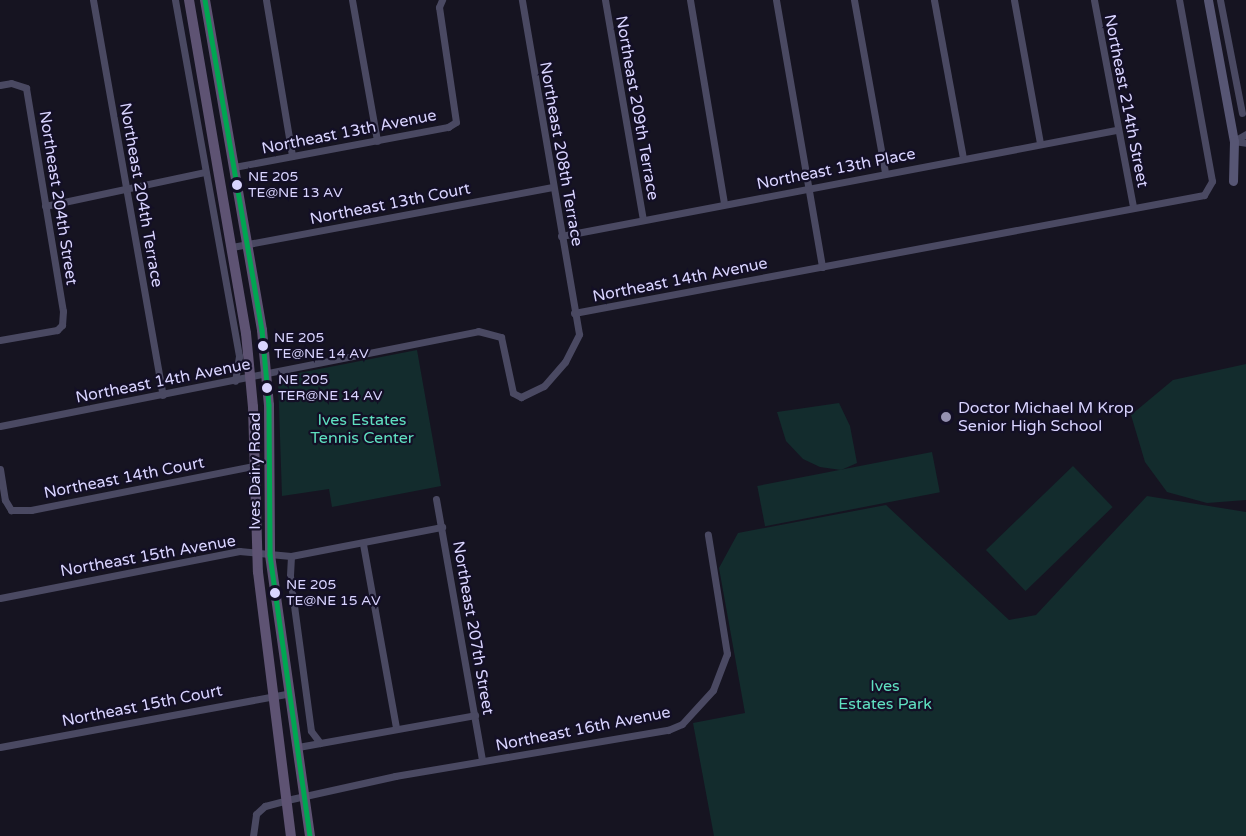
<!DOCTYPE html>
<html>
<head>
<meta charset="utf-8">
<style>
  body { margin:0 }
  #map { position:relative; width:1246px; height:836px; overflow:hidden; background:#161421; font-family:"Varela Round",sans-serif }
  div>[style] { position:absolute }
  .green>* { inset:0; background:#132c2d; transform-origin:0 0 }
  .street>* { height:7px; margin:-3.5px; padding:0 3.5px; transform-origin:3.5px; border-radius:3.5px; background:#4a4962 }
  .secondary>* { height:9px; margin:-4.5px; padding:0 4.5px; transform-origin:4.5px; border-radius:4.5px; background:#575674 }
  .primary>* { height:10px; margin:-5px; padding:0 5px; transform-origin:5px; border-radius:5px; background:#5e5373 }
  .bus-1>* { height:4.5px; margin:-2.25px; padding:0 2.25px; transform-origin:2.25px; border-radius:2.25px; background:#00a651 }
  .dots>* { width:16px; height:16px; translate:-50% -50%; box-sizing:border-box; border:3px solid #130f26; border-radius:50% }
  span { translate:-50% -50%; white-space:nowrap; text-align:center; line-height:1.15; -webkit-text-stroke:4.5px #130f26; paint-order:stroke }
  .bus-label { font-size:14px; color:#d9d4ff }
  .left { translate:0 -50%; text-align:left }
  .street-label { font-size:16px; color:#d9d4ff }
  .poi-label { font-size:16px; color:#d9d4ff }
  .park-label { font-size:16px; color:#5fe0c0 }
</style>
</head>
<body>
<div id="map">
  <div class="green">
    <i style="clip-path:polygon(417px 350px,441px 486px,332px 507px,329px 489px,282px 496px,278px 377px)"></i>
    <i style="clip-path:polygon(1246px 364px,1246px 500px,1207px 503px,1167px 492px,1145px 462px,1131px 415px,1173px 380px)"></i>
    <i style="clip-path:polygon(839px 403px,850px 426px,857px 463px,841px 470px,820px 467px,803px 459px,786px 441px,777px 412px)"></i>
    <i style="left:932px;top:452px;width:41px;height:178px;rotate:79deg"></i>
    <i style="left:1073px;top:466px;width:57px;height:121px;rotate:46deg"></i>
    <i style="clip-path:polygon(1147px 496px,1246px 512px,1246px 836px,714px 836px,693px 723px,745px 713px,719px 568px,738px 533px,886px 505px,1009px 620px,1036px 615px)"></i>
  </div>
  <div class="street">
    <i style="left:93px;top:0;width:401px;rotate:80deg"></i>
    <i style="left:175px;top:0;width:362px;rotate:79.8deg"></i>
    <i style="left:239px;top:356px;width:25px;rotate:99deg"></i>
    <i style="left:266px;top:0;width:158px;rotate:80.5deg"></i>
    <i style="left:352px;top:0;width:143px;rotate:79.9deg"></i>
    <i style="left:605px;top:0;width:223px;rotate:80.2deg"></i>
    <i style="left:690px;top:0;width:207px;rotate:80.5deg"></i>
    <i style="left:776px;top:0;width:271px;rotate:80.2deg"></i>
    <i style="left:854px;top:0;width:176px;rotate:79.8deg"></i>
    <i style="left:934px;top:0;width:161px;rotate:79.6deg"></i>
    <i style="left:1014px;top:0;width:145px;rotate:79.7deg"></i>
    <i style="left:1094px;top:0;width:211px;rotate:79.3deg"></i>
    <i style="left:1220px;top:0;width:115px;rotate:79deg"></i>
    <i style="left:0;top:85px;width:11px;rotate:-10deg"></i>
    <i style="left:11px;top:83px;width:16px;rotate:18deg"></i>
    <i style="left:26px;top:88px;width:226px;rotate:80.6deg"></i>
    <i style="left:63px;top:311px;width:14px;rotate:94deg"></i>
    <i style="left:62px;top:325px;width:7px;rotate:135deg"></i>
    <i style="left:57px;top:330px;width:58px;rotate:170deg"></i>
    <i style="left:1234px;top:141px;width:14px;rotate:-30deg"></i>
    <i style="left:1234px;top:141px;width:12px;rotate:9deg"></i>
    <i style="left:234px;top:167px;width:218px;rotate:-10.6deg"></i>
    <i style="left:448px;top:127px;width:9px;rotate:-32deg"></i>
    <i style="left:456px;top:122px;width:116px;rotate:-98.4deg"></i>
    <i style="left:439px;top:7px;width:8px;rotate:-67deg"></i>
    <i style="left:45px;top:206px;width:164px;rotate:-12deg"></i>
    <i style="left:561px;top:236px;width:565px;rotate:-10.81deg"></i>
    <i style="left:232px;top:247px;width:326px;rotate:-10.6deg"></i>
    <i style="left:574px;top:313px;width:641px;rotate:-10.61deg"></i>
    <i style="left:1204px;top:195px;width:16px;rotate:-60deg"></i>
    <i style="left:1212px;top:181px;width:184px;rotate:-100.3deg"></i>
    <i style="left:0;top:426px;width:487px;rotate:-11.2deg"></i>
    <i style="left:478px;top:331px;width:24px;rotate:15deg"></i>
    <i style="left:501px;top:337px;width:57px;rotate:77.9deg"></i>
    <i style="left:513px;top:393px;width:9px;rotate:27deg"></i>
    <i style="left:521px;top:397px;width:25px;rotate:-26deg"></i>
    <i style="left:544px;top:386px;width:32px;rotate:-49deg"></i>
    <i style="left:565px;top:362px;width:31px;rotate:-63deg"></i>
    <i style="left:579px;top:334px;width:339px;rotate:-99.7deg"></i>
    <i style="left:0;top:469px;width:31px;rotate:81deg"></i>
    <i style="left:5px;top:500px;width:12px;rotate:59deg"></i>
    <i style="left:11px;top:510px;width:20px"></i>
    <i style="left:31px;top:510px;width:227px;rotate:-11.2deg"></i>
    <i style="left:436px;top:499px;width:266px;rotate:80deg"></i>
    <i style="left:363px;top:544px;width:187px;rotate:79.8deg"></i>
    <i style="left:291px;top:556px;width:20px;rotate:93deg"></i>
    <i style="left:290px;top:576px;width:156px;rotate:82.3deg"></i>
    <i style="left:311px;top:731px;width:15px;rotate:53deg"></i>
    <i style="left:0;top:598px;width:244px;rotate:-11.1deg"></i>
    <i style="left:239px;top:551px;width:52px;rotate:5.5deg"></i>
    <i style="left:291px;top:556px;width:154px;rotate:-10.9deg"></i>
    <i style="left:0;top:747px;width:295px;rotate:-10.5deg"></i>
    <i style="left:298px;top:747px;width:180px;rotate:-10.2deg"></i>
    <i style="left:253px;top:836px;width:22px;rotate:-82deg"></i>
    <i style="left:256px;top:814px;width:12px;rotate:-42deg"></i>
    <i style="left:265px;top:806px;width:23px;rotate:-15deg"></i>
    <i style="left:287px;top:800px;width:111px;rotate:-12.5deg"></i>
    <i style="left:395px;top:776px;width:277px;rotate:-9.6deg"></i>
    <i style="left:668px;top:730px;width:15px;rotate:-23deg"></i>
    <i style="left:682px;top:724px;width:46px;rotate:-47.6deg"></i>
    <i style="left:713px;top:690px;width:39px;rotate:-69deg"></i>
    <i style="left:727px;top:654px;width:121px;rotate:-99.1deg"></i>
  </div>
  <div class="secondary">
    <i style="left:1208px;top:0;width:143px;rotate:79.6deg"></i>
    <i style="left:1234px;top:141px;width:40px;rotate:91.4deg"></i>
  </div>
  <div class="primary">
    <i style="left:189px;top:0;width:338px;rotate:80.3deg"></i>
    <i style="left:246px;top:333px;width:74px;rotate:84.6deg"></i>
    <i style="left:253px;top:407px;width:165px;rotate:88.3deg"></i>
    <i style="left:258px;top:572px;width:266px;rotate:82.9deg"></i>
    <i style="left:205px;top:0;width:335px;rotate:80.2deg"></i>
    <i style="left:262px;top:330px;width:75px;rotate:84.7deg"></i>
    <i style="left:269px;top:405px;width:150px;rotate:89.6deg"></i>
    <i style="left:270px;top:555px;width:284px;rotate:81.9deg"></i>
  </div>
  <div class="bus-1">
    <i style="left:205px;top:0;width:335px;rotate:80.2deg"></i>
    <i style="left:262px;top:330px;width:75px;rotate:84.7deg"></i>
    <i style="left:269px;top:405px;width:150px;rotate:89.6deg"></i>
    <i style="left:270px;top:555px;width:284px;rotate:81.9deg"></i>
  </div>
  <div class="dots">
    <i style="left:237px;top:185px;background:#d9d4ff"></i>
    <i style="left:263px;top:346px;background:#d9d4ff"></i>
    <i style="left:267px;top:388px;background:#d9d4ff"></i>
    <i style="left:946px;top:417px;background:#9591b1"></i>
    <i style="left:275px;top:593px;background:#d9d4ff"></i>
  </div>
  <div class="bus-label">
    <span class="left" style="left:248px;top:185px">NE 205<br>TE@NE 13 AV</span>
    <span class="left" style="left:274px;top:346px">NE 205<br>TE@NE 14 AV</span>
    <span class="left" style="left:278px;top:388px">NE 205<br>TER@NE 14 AV</span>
    <span class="left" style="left:286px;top:593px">NE 205<br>TE@NE 15 AV</span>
  </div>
  <div class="street-label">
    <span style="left:1126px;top:101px;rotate:79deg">Northeast 214th Street</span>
    <span style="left:637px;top:108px;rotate:80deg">Northeast 209th Terrace</span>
    <span style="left:349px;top:132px;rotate:-11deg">Northeast 13th Avenue</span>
    <span style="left:561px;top:154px;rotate:80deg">Northeast 208th Terrace</span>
    <span style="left:836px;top:169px;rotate:-11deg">Northeast 13th Place</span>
    <span style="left:141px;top:195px;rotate:80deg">Northeast 204th Terrace</span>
    <span style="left:58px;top:198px;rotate:81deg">Northeast 204th Street</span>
    <span style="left:390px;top:204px;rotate:-11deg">Northeast 13th Court</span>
    <span style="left:680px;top:280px;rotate:-11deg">Northeast 14th Avenue</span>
    <span style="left:163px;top:381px;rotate:-11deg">Northeast 14th Avenue</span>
    <span style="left:255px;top:471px;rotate:-90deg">Ives Dairy Road</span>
    <span style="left:124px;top:478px;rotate:-11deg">Northeast 14th Court</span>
    <span style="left:148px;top:556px;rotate:-10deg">Northeast 15th Avenue</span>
    <span style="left:473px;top:628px;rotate:80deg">Northeast 207th Street</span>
    <span style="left:142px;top:706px;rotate:-11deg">Northeast 15th Court</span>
    <span style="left:583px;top:729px;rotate:-11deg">Northeast 16th Avenue</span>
  </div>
  <div class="poi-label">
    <span class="left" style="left:958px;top:417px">Doctor Michael M Krop<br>Senior High School</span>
  </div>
  <div class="park-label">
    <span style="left:362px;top:429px">Ives Estates<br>Tennis Center</span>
    <span style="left:885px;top:695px">Ives<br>Estates Park</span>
  </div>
</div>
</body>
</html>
